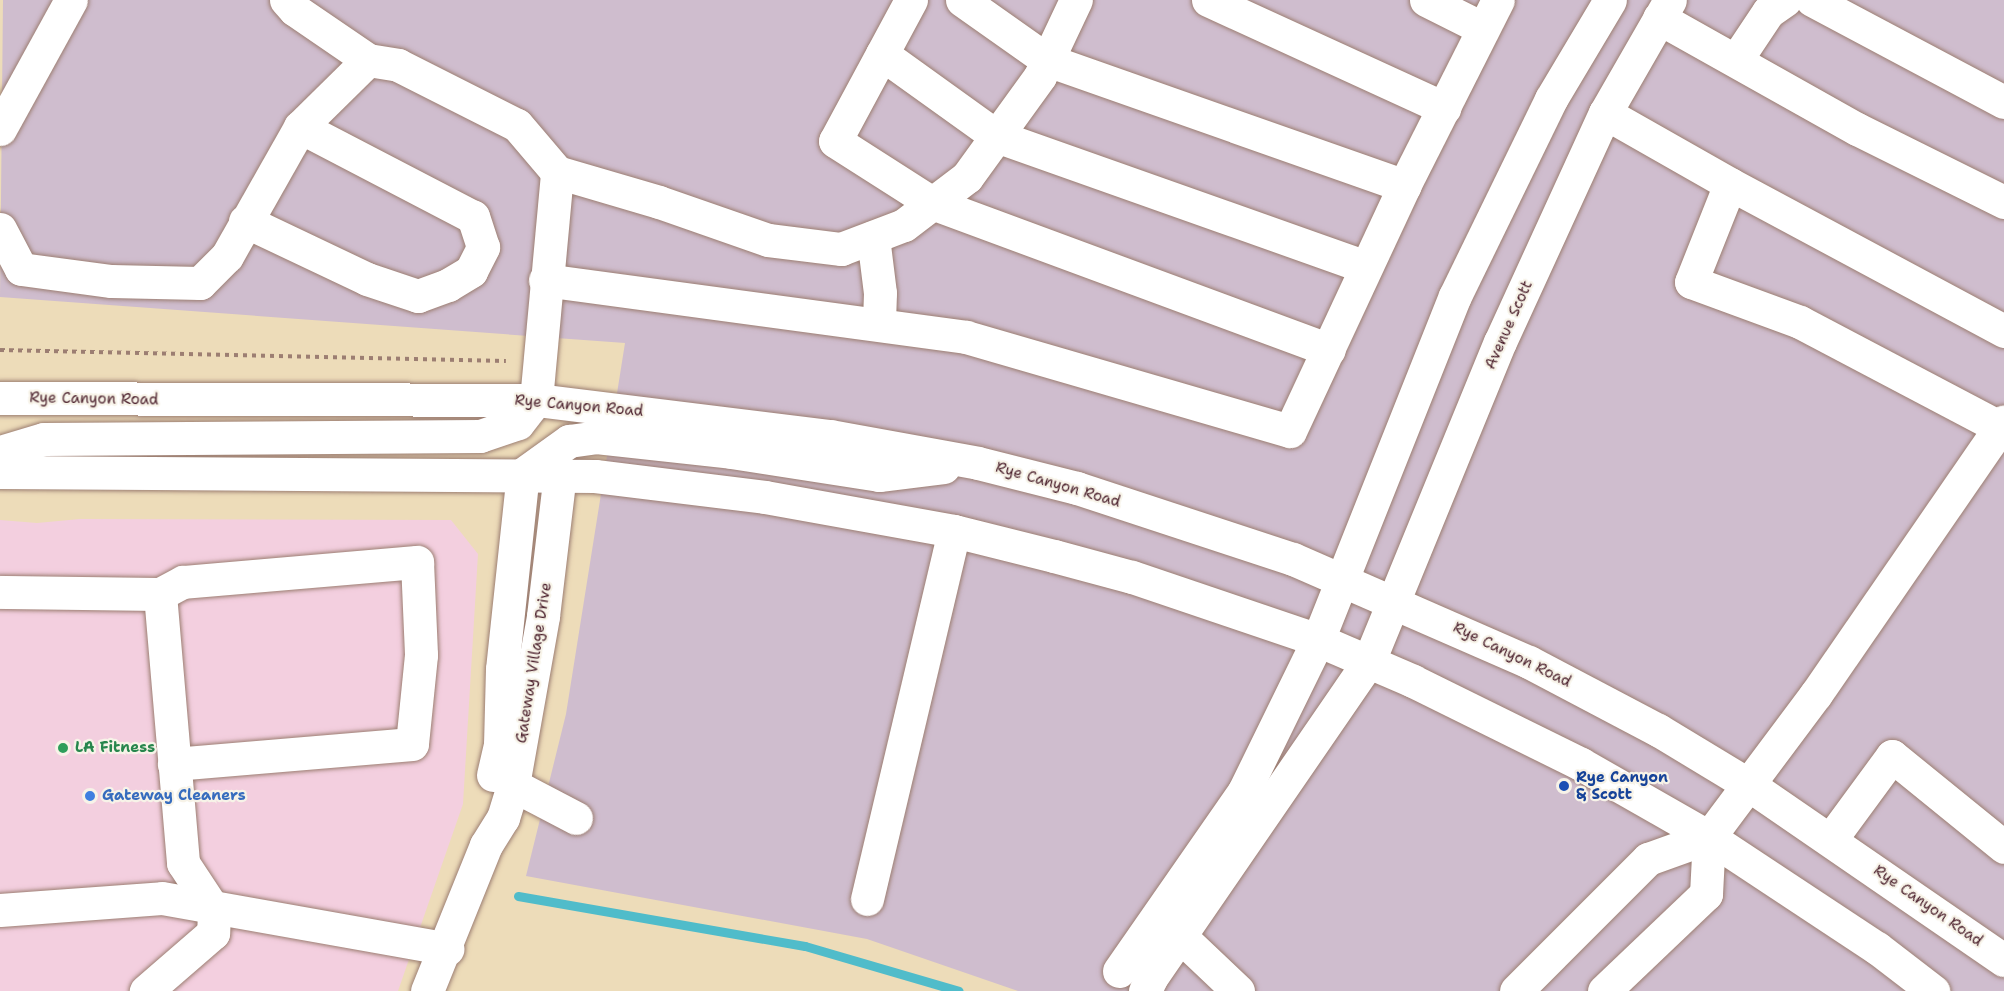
<!DOCTYPE html>
<html>
<head>
<meta charset="utf-8">
<style>
  body { margin:0 }
  #map { position:relative; width:2004px; height:991px; overflow:hidden; background:#eddcb9; font-family:"Shantell Sans",sans-serif }
  div>[style] { position:absolute }
  .built>* { inset:0; background:#f3cfdf }
  .industrial>* { inset:0; background:#cfbdce }
  .stream>* { height:9px; margin:-4.5px; padding:0 4.5px; transform-origin:4.5px; border-radius:4.5px; background:#50bcca }
  .path>* { height:4px; margin-top:-2px; transform-origin:0; background:repeating-linear-gradient(90deg,#9c7e72 0 4.5px,transparent 0 9px) }
  .roads { filter:drop-shadow(0 0 2px #9c7e72) drop-shadow(0 0 2px #9c7e72) }
  .minor>* { height:33px; margin:-16.5px; padding:0 16.5px; transform-origin:16.5px; border-radius:16.5px; background:#fff }
  .major>* { height:33px; margin:-16.5px; padding:0 16.5px; transform-origin:16.5px; border-radius:16.5px; background:#fff }
  .dots>* { width:16px; height:16px; translate:-50% -50%; box-sizing:border-box; border:3px solid #f7f3e8; border-radius:50% }
  span { translate:-50% -50%; white-space:nowrap; text-align:center; line-height:1.15; -webkit-text-stroke:4.5px #f7f3e8; paint-order:stroke }
  .street-label { font-size:15px; color:#4a1f2b }
  .leisure-label { font-size:15px; color:#27864d; font-weight:700 }
  .left { translate:0 -50%; text-align:left }
  .transit-label { font-size:15px; color:#164399; font-weight:700 }
  .shop-label { font-size:15px; color:#366cbe; font-weight:700 }
</style>
</head>
<body>
<div id="map">
  <div class="built">
    <i style="clip-path:polygon(80px 519px,451px 520px,478px 554px,463px 804px,398px 991px,0 991px,0 520px,37px 523px)"></i>
  </div>
  <div class="industrial">
    <i style="clip-path:polygon(3px 0,2004px 0,2004px 991px,1018px 991px,867px 939px,526px 876px,566px 714px,625px 343px,0 297px)"></i>
  </div>
  <div class="stream">
    <i style="left:518px;top:896px;width:291px;rotate:9.9deg"></i>
    <i style="left:805px;top:946px;width:160px;rotate:16.3deg"></i>
  </div>
  <div class="path">
    <i style="left:0;top:350px;width:506px;rotate:1.25deg"></i>
  </div>
  <div class="roads">
    <div class="minor">
      <i style="left:286px;top:0;width:13px;rotate:48deg"></i>
      <i style="left:295px;top:10px;width:88px;rotate:34.4deg"></i>
      <i style="left:368px;top:60px;width:30px;rotate:9deg"></i>
      <i style="left:398px;top:65px;width:133px;rotate:26.8deg"></i>
      <i style="left:517px;top:125px;width:62px;rotate:49.6deg"></i>
      <i style="left:557px;top:172px;width:106px;rotate:16.4deg"></i>
      <i style="left:659px;top:202px;width:115px;rotate:19.2deg"></i>
      <i style="left:768px;top:240px;width:74px;rotate:7deg"></i>
      <i style="left:841px;top:249px;width:67px;rotate:-20.9deg"></i>
      <i style="left:904px;top:225px;width:79px;rotate:-37.3deg"></i>
      <i style="left:967px;top:177px;width:125px;rotate:-54.1deg"></i>
      <i style="left:1040px;top:76px;width:84px;rotate:-64.7deg"></i>
      <i style="left:911px;top:0;width:160px;rotate:118.3deg"></i>
      <i style="left:835px;top:141px;width:115px;rotate:32.6deg"></i>
      <i style="left:932px;top:203px;width:423px;rotate:20.3deg"></i>
      <i style="left:962px;top:0;width:104px;rotate:35.2deg"></i>
      <i style="left:1047px;top:60px;width:379px;rotate:19.4deg"></i>
      <i style="left:1208px;top:0;width:260px;rotate:24.6deg"></i>
      <i style="left:1426px;top:0;width:63px;rotate:26.6deg"></i>
      <i style="left:1812px;top:0;width:217px;rotate:28deg"></i>
      <i style="left:1659px;top:18px;width:227px;rotate:29.3deg"></i>
      <i style="left:1857px;top:129px;width:164px;rotate:26.4deg"></i>
      <i style="left:882px;top:54px;width:140px;rotate:35.7deg"></i>
      <i style="left:996px;top:136px;width:392px;rotate:19.5deg"></i>
      <i style="left:1736px;top:60px;width:58px;rotate:-56.3deg"></i>
      <i style="left:1768px;top:12px;width:21px;rotate:-35deg"></i>
      <i style="left:1605px;top:113px;width:144px;rotate:29.6deg"></i>
      <i style="left:0;top:129px;width:147px;rotate:-61.2deg"></i>
      <i style="left:245px;top:221px;width:135px;rotate:25.4deg"></i>
      <i style="left:367px;top:279px;width:54px;rotate:18.4deg"></i>
      <i style="left:418px;top:296px;width:32px;rotate:-20deg"></i>
      <i style="left:448px;top:285px;width:27px;rotate:-31deg"></i>
      <i style="left:471px;top:271px;width:27px;rotate:-63deg"></i>
      <i style="left:483px;top:247px;width:32px;rotate:-108deg"></i>
      <i style="left:473px;top:217px;width:195px;rotate:-152.5deg"></i>
      <i style="left:0;top:229px;width:45px;rotate:62.3deg"></i>
      <i style="left:21px;top:269px;width:91px;rotate:7.6deg"></i>
      <i style="left:111px;top:281px;width:89px;rotate:1.3deg"></i>
      <i style="left:200px;top:283px;width:38px;rotate:-45deg"></i>
      <i style="left:227px;top:256px;width:148px;rotate:-60.5deg"></i>
      <i style="left:300px;top:127px;width:95px;rotate:-44.6deg"></i>
      <i style="left:873px;top:237px;width:56px;rotate:82.9deg"></i>
      <i style="left:880px;top:293px;width:31px;rotate:92deg"></i>
      <i style="left:545px;top:280px;width:425px;rotate:7.7deg"></i>
      <i style="left:966px;top:337px;width:337px;rotate:16.2deg"></i>
      <i style="left:1290px;top:431px;width:270px;rotate:-65deg"></i>
      <i style="left:1404px;top:186px;width:208px;rotate:-63.2deg"></i>
      <i style="left:536px;top:400px;width:229px;rotate:-84.7deg"></i>
      <i style="left:1999px;top:427px;width:225px;rotate:-152.2deg"></i>
      <i style="left:1800px;top:322px;width:116px;rotate:-159.8deg"></i>
      <i style="left:1691px;top:282px;width:105px;rotate:-68.3deg"></i>
      <i style="left:1730px;top:184px;width:311px;rotate:28.2deg"></i>
      <i style="left:0;top:592px;width:160px;rotate:0.7deg"></i>
      <i style="left:160px;top:594px;width:270px;rotate:85.1deg"></i>
      <i style="left:183px;top:863px;width:56px;rotate:56.6deg"></i>
      <i style="left:214px;top:910px;width:23px;rotate:92deg"></i>
      <i style="left:213px;top:933px;width:89px;rotate:139.1deg"></i>
      <i style="left:160px;top:594px;width:26px;rotate:-28deg"></i>
      <i style="left:183px;top:582px;width:235px;rotate:-4.9deg"></i>
      <i style="left:417px;top:562px;width:93px;rotate:87.5deg"></i>
      <i style="left:421px;top:655px;width:89px;rotate:95.8deg"></i>
      <i style="left:412px;top:744px;width:239px;rotate:175.2deg"></i>
      <i style="left:493px;top:775px;width:31px;rotate:-77deg"></i>
      <i style="left:500px;top:745px;width:76px;rotate:-88.5deg"></i>
      <i style="left:502px;top:669px;width:196px;rotate:-83.9deg"></i>
      <i style="left:513px;top:785px;width:71px;rotate:27.6deg"></i>
      <i style="left:1831px;top:839px;width:103px;rotate:-53.7deg"></i>
      <i style="left:1892px;top:756px;width:144px;rotate:39.1deg"></i>
      <i style="left:867px;top:899px;width:378px;rotate:-76.7deg"></i>
      <i style="left:0;top:910px;width:162px;rotate:-4.2deg"></i>
      <i style="left:162px;top:898px;width:290px;rotate:10.1deg"></i>
      <i style="left:1180px;top:936px;width:80px;rotate:43.5deg"></i>
      <i style="left:1119px;top:971px;width:219px;rotate:-55.2deg"></i>
      <i style="left:1244px;top:791px;width:168px;rotate:-63.9deg"></i>
      <i style="left:427px;top:991px;width:157px;rotate:-68deg"></i>
      <i style="left:486px;top:845px;width:32px;rotate:-58deg"></i>
      <i style="left:503px;top:818px;width:34px;rotate:-73deg"></i>
      <i style="left:513px;top:785px;width:172px;rotate:-79.9deg"></i>
      <i style="left:543px;top:616px;width:143px;rotate:-83.2deg"></i>
      <i style="left:1145px;top:991px;width:14px;rotate:-65deg"></i>
      <i style="left:1151px;top:978px;width:385px;rotate:-55.5deg"></i>
      <i style="left:1516px;top:991px;width:187px;rotate:-45deg"></i>
      <i style="left:1648px;top:859px;width:65px;rotate:-19.8deg"></i>
      <i style="left:1709px;top:837px;width:179px;rotate:-53.2deg"></i>
      <i style="left:1816px;top:694px;width:331px;rotate:-55.4deg"></i>
      <i style="left:1604px;top:991px;width:141px;rotate:-43.6deg"></i>
      <i style="left:1706px;top:894px;width:57px;rotate:-87deg"></i>
    </div>
    <div class="major">
      <i style="left:0;top:398px;width:536px;rotate:0.21deg"></i>
      <i style="left:536px;top:400px;width:296px;rotate:7deg"></i>
      <i style="left:830px;top:436px;width:150px;rotate:10.3deg"></i>
      <i style="left:978px;top:463px;width:102px;rotate:14.2deg"></i>
      <i style="left:1077px;top:488px;width:227px;rotate:18.2deg"></i>
      <i style="left:1293px;top:559px;width:257px;rotate:23.6deg"></i>
      <i style="left:1529px;top:662px;width:146px;rotate:27.8deg"></i>
      <i style="left:1658px;top:730px;width:106px;rotate:31.1deg"></i>
      <i style="left:1749px;top:785px;width:309px;rotate:34.5deg"></i>
      <i style="left:0;top:452px;width:46px;rotate:-16.5deg"></i>
      <i style="left:44px;top:439px;width:436px;rotate:-0.4deg"></i>
      <i style="left:480px;top:436px;width:40px;rotate:-18.9deg"></i>
      <i style="left:518px;top:423px;width:29px;rotate:-52deg"></i>
      <i style="left:0;top:472px;width:595px;rotate:0.39deg"></i>
      <i style="left:595px;top:476px;width:171px;rotate:7deg"></i>
      <i style="left:765px;top:497px;width:192px;rotate:10.2deg"></i>
      <i style="left:954px;top:531px;width:103px;rotate:14deg"></i>
      <i style="left:1054px;top:556px;width:81px;rotate:15.1deg"></i>
      <i style="left:1132px;top:577px;width:196px;rotate:18.7deg"></i>
      <i style="left:1318px;top:640px;width:103px;rotate:23.3deg"></i>
      <i style="left:1413px;top:681px;width:187px;rotate:26.3deg"></i>
      <i style="left:1581px;top:764px;width:147px;rotate:29.7deg"></i>
      <i style="left:1709px;top:837px;width:201px;rotate:33.5deg"></i>
      <i style="left:1877px;top:948px;width:71px;rotate:37.5deg"></i>
      <i style="left:523px;top:474px;width:57px;rotate:-35.7deg"></i>
      <i style="left:569px;top:441px;width:27px;rotate:-8deg"></i>
      <i style="left:596px;top:437px;width:136px;rotate:6.3deg"></i>
      <i style="left:731px;top:452px;width:150px;rotate:8.8deg"></i>
      <i style="left:879px;top:475px;width:65px;rotate:-7deg"></i>
      <i style="left:1318px;top:640px;width:370px;rotate:-68.3deg"></i>
      <i style="left:1455px;top:296px;width:219px;rotate:-64deg"></i>
      <i style="left:1551px;top:99px;width:115px;rotate:-59.2deg"></i>
      <i style="left:1369px;top:661px;width:345px;rotate:-67.7deg"></i>
      <i style="left:1500px;top:342px;width:252px;rotate:-65.4deg"></i>
      <i style="left:1605px;top:113px;width:130px;rotate:-60.1deg"></i>
    </div>
  </div>
  <div class="dots">
    <i style="left:63px;top:748px;background:#2e9e5b"></i>
    <i style="left:1564px;top:786px;background:#1a4fb4"></i>
    <i style="left:90px;top:796px;background:#3f7fe0"></i>
  </div>
  <div class="street-label">
    <span style="left:1509px;top:325px;rotate:-66deg">Avenue Scott</span>
    <span style="left:94px;top:399px;rotate:1deg">Rye Canyon Road</span>
    <span style="left:579px;top:406px;rotate:5deg">Rye Canyon Road</span>
    <span style="left:1058px;top:485px;rotate:16deg">Rye Canyon Road</span>
    <span style="left:1512px;top:655px;rotate:26deg">Rye Canyon Road</span>
    <span style="left:534px;top:663px;rotate:-81deg">Gateway Village Drive</span>
    <span style="left:1928px;top:906px;rotate:35deg">Rye Canyon Road</span>
  </div>
  <div class="leisure-label">
    <span class="left" style="left:75px;top:748px">LA Fitness</span>
  </div>
  <div class="transit-label">
    <span class="left" style="left:1576px;top:786px">Rye Canyon<br>&amp; Scott</span>
  </div>
  <div class="shop-label">
    <span class="left" style="left:102px;top:796px">Gateway Cleaners</span>
  </div>
</div>
</body>
</html>
